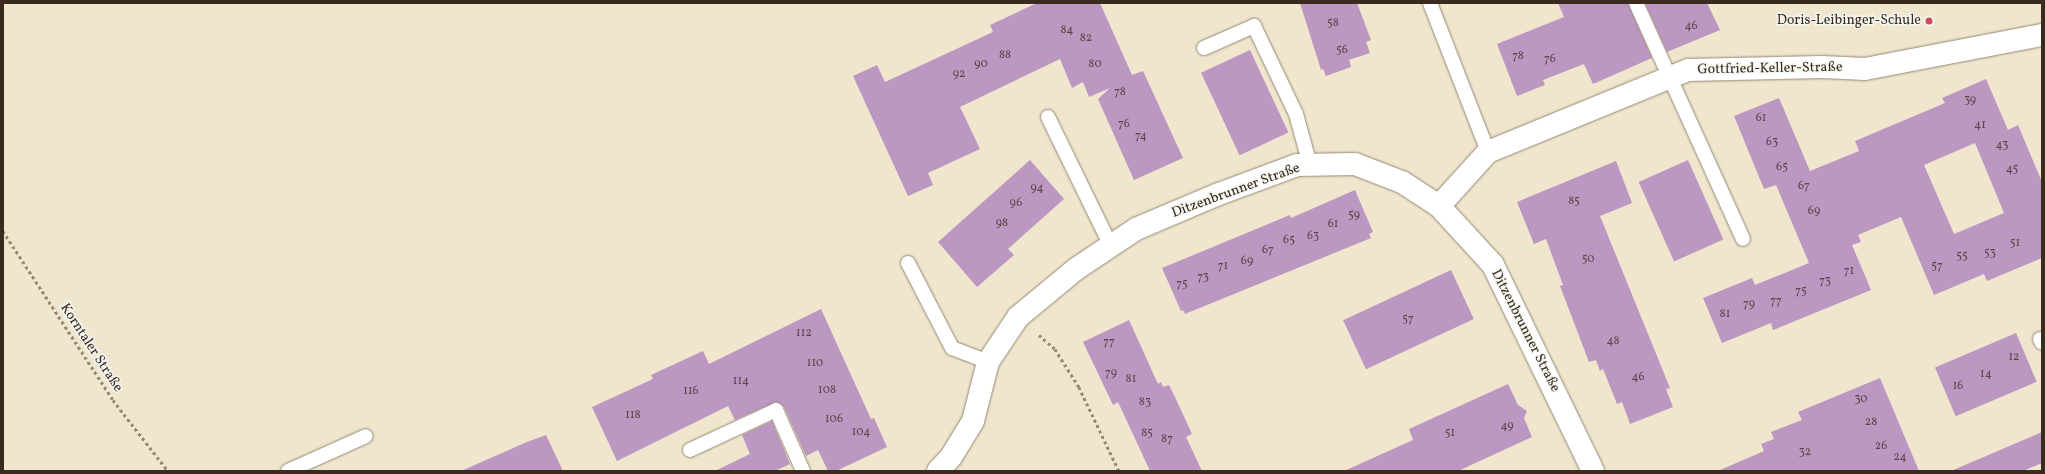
<!DOCTYPE html>
<html>
<head>
<meta charset="utf-8">
<style>
  body { margin:0 }
  #map { position:relative; width:2045px; height:474px; overflow:hidden; background:#efe6cd; font-family:Vollkorn,serif }
  div>[style] { position:absolute }
  .building>* { inset:0; background:#bc97c2; transform-origin:0 0 }
  .path>* { height:2.5px; margin-top:-1.25px; transform-origin:0; background:repeating-linear-gradient(90deg,#958876 0 3px,transparent 0 6px) }
  .roads { filter:drop-shadow(0 0 1px #958876) drop-shadow(0 0 1px #958876) }
  .lane>* { height:14px; margin:-7px; padding:0 7px; transform-origin:7px; border-radius:7px; background:#fff }
  .street>* { height:22px; margin:-11px; padding:0 11px; transform-origin:11px; border-radius:11px; background:#fff }
  .dots>* { width:11px; height:11px; translate:-50% -50%; box-sizing:border-box; border:2px solid #f6f6f2; border-radius:50% }
  span { translate:-50% -50%; white-space:nowrap; text-align:center; line-height:1.15; -webkit-text-stroke:3px #f6f6f2; paint-order:stroke }
  .number-label { font-size:12px; color:#5b4547 }
  .number-label span { -webkit-text-stroke-width:0 }
  .poi-label { font-size:14px; color:#3b2a1e }
  .right { translate:-100% -50%; text-align:right }
  .street-label { font-size:14px; color:#3b2a1e }
  .frame { position:absolute; inset:0; border:4px solid #3b2a1e; pointer-events:none }
</style>
</head>
<body>
<div id="map">
  <div class="building">
    <i style="clip-path:polygon(1037px 3px,1100px 3px,1132px 75px,1143px 71px,1183px 158px,1134px 180px,1098px 99px,1110px 88px,1089px 97px,1083px 82px,1072px 88px,1060px 59px,960px 107px,980px 149px,928px 173px,933px 185px,908px 196px,853px 76px,877px 65px,885px 82px,993px 32px,990px 25px)"></i>
    <i style="clip-path:polygon(1300px 3px,1357px 3px,1371px 40px,1366px 42px,1370px 53px,1349px 60px,1351px 67px,1326px 76px,1323px 69px,1321px 70px)"></i>
    <i style="clip-path:polygon(1558px 3px,1628px 3px,1652px 58px,1593px 84px,1584px 64px,1543px 80px,1545px 85px,1517px 96px,1497px 44px,1564px 17px)"></i>
    <i style="clip-path:polygon(1645px 3px,1707px 3px,1720px 30px,1667px 52px)"></i>
    <i style="left:1250px;top:50px;width:91px;height:54px;rotate:65deg"></i>
    <i style="clip-path:polygon(evenodd,1986px 79px,2008px 130px,2018px 125px,2042px 182px,2042px 258px,1987px 281px,1984px 274px,1934px 295px,1901px 217px,1858px 235px,1861px 242px,1852px 245px,1871px 290px,1773px 330px,1771px 323px,1722px 343px,1703px 298px,1752px 278px,1755px 285px,1809px 263px,1776px 185px,1764px 189px,1734px 116px,1779px 98px,1810px 171px,1859px 151px,1855px 141px,1945px 103px,1942px 98px,1986px 79px,1975px 143px,2004px 213px,1954px 234px,1924px 165px,1975px 143px)"></i>
    <i style="clip-path:polygon(1030px 160px,1064px 199px,1008px 249px,1014px 255px,977px 287px,938px 242px)"></i>
    <i style="left:1688px;top:160px;width:87px;height:54px;rotate:66deg"></i>
    <i style="clip-path:polygon(1616px 161px,1632px 203px,1600px 216px,1670px 388px,1666px 389px,1673px 407px,1630px 424px,1622px 402px,1617px 404px,1603px 369px,1600px 371px,1596px 360px,1589px 362px,1560px 286px,1563px 285px,1546px 239px,1534px 244px,1517px 202px)"></i>
    <i style="clip-path:polygon(1355px 190px,1373px 232px,1369px 234px,1371px 238px,1185px 314px,1183px 310px,1181px 311px,1162px 268px,1290px 215px,1291px 218px)"></i>
    <i style="left:1451px;top:270px;width:54px;height:119px;rotate:65deg"></i>
    <i style="clip-path:polygon(821px 309px,871px 419px,874px 418px,887px 447px,836px 471px,828px 471px,818px 450px,806px 456px,784px 407px,776px 402px,735px 420px,728px 406px,617px 461px,592px 407px,653px 379px,651px 375px,703px 351px,709px 364px)"></i>
    <i style="clip-path:polygon(1129px 320px,1158px 384px,1161px 382px,1163px 387px,1169px 385px,1175px 397px,1192px 434px,1186px 437px,1202px 471px,1150px 471px,1118px 402px,1113px 405px,1083px 342px)"></i>
    <i style="left:2016px;top:333px;width:53px;height:88px;rotate:67deg"></i>
    <i style="clip-path:polygon(1880px 378px,1919px 471px,1718px 471px,1764px 451px,1761px 444px,1774px 439px,1771px 432px,1802px 420px,1798px 412px)"></i>
    <i style="clip-path:polygon(1508px 384px,1518px 405px,1527px 411px,1524px 418px,1532px 437px,1458px 471px,1344px 471px,1413px 440px,1409px 429px)"></i>
    <i style="clip-path:polygon(772px 421px,790px 464px,775px 471px,715px 471px,750px 454px,742px 435px)"></i>
    <i style="clip-path:polygon(2042px 432px,2042px 463px,2023px 471px,1951px 471px)"></i>
    <i style="clip-path:polygon(546px 435px,563px 471px,461px 471px,527px 442px)"></i>
  </div>
  <div class="path">
    <i style="left:3px;top:231px;width:202px;rotate:56.9deg"></i>
    <i style="left:113px;top:400px;width:90px;rotate:52.2deg"></i>
    <i style="left:1039px;top:335px;width:21px;rotate:41deg"></i>
    <i style="left:1055px;top:349px;width:45px;rotate:57.7deg"></i>
    <i style="left:1079px;top:387px;width:93px;rotate:64.5deg"></i>
  </div>
  <div class="roads">
    <div class="lane">
      <i style="left:1430px;top:3px;width:160px;rotate:68.7deg"></i>
      <i style="left:1636px;top:3px;width:259px;rotate:65.6deg"></i>
      <i style="left:1204px;top:48px;width:55px;rotate:-23.7deg"></i>
      <i style="left:1254px;top:26px;width:98px;rotate:64.5deg"></i>
      <i style="left:1296px;top:114px;width:53px;rotate:74.6deg"></i>
      <i style="left:1048px;top:117px;width:144px;rotate:64deg"></i>
      <i style="left:908px;top:263px;width:96px;rotate:62.6deg"></i>
      <i style="left:952px;top:348px;width:39px;rotate:21deg"></i>
      <i style="left:2040px;top:339px;width:4px;rotate:63deg"></i>
      <i style="left:690px;top:450px;width:95px;rotate:-24.9deg"></i>
      <i style="left:776px;top:410px;width:67px;rotate:66.1deg"></i>
      <i style="left:288px;top:471px;width:85px;rotate:-24.2deg"></i>
    </div>
    <div class="street">
      <i style="left:1439px;top:206px;width:73px;rotate:-47.8deg"></i>
      <i style="left:1488px;top:152px;width:216px;rotate:-22.3deg"></i>
      <i style="left:1688px;top:70px;width:134px;rotate:-1.3deg"></i>
      <i style="left:1822px;top:67px;width:43px;rotate:2.7deg"></i>
      <i style="left:1865px;top:69px;width:180px;rotate:-10.9deg"></i>
      <i style="left:938px;top:471px;width:19px;rotate:-47deg"></i>
      <i style="left:951px;top:457px;width:42px;rotate:-58.6deg"></i>
      <i style="left:973px;top:421px;width:61px;rotate:-75.7deg"></i>
      <i style="left:988px;top:362px;width:54px;rotate:-56.3deg"></i>
      <i style="left:1018px;top:317px;width:75px;rotate:-39.6deg"></i>
      <i style="left:1076px;top:269px;width:72px;rotate:-33.7deg"></i>
      <i style="left:1136px;top:229px;width:90px;rotate:-22.9deg"></i>
      <i style="left:1219px;top:194px;width:83px;rotate:-20.4deg"></i>
      <i style="left:1297px;top:165px;width:58px;rotate:-1deg"></i>
      <i style="left:1355px;top:164px;width:50px;rotate:21deg"></i>
      <i style="left:1402px;top:182px;width:44px;rotate:33deg"></i>
      <i style="left:1439px;top:206px;width:80px;rotate:47.5deg"></i>
      <i style="left:1493px;top:265px;width:229px;rotate:64.1deg"></i>
    </div>
  </div>
  <div class="dots">
    <i style="left:1929px;top:21px;background:#d1495b"></i>
  </div>
  <div class="number-label">
    <span style="left:1333px;top:24px">58</span>
    <span style="left:1691px;top:27px">46</span>
    <span style="left:1067px;top:31px">84</span>
    <span style="left:1086px;top:39px">82</span>
    <span style="left:1342px;top:51px">56</span>
    <span style="left:1005px;top:56px">88</span>
    <span style="left:1518px;top:57px">78</span>
    <span style="left:1550px;top:60px">76</span>
    <span style="left:981px;top:65px">90</span>
    <span style="left:1095px;top:65px">80</span>
    <span style="left:959px;top:75px">92</span>
    <span style="left:1120px;top:93px">78</span>
    <span style="left:1970px;top:101px">39</span>
    <span style="left:1761px;top:119px">61</span>
    <span style="left:1124px;top:125px">76</span>
    <span style="left:1980px;top:126px">41</span>
    <span style="left:1141px;top:137px">74</span>
    <span style="left:1772px;top:143px">63</span>
    <span style="left:2002px;top:146px">43</span>
    <span style="left:1782px;top:168px">65</span>
    <span style="left:2012px;top:170px">45</span>
    <span style="left:1804px;top:187px">67</span>
    <span style="left:1037px;top:189px">94</span>
    <span style="left:1574px;top:202px">85</span>
    <span style="left:1016px;top:204px">96</span>
    <span style="left:1814px;top:212px">69</span>
    <span style="left:1354px;top:216px">59</span>
    <span style="left:1002px;top:224px">98</span>
    <span style="left:1333px;top:225px">61</span>
    <span style="left:1313px;top:237px">63</span>
    <span style="left:1289px;top:241px">65</span>
    <span style="left:2015px;top:244px">51</span>
    <span style="left:1268px;top:251px">67</span>
    <span style="left:1990px;top:254px">53</span>
    <span style="left:1962px;top:257px">55</span>
    <span style="left:1588px;top:260px">50</span>
    <span style="left:1247px;top:262px">69</span>
    <span style="left:1223px;top:267px">71</span>
    <span style="left:1937px;top:267px">57</span>
    <span style="left:1849px;top:272px">71</span>
    <span style="left:1203px;top:278px">73</span>
    <span style="left:1825px;top:282px">73</span>
    <span style="left:1182px;top:285px">75</span>
    <span style="left:1801px;top:292px">75</span>
    <span style="left:1776px;top:302px">77</span>
    <span style="left:1749px;top:305px">79</span>
    <span style="left:1725px;top:315px">81</span>
    <span style="left:1408px;top:320px">57</span>
    <span style="left:804px;top:334px">112</span>
    <span style="left:1613px;top:342px">48</span>
    <span style="left:1109px;top:343px">77</span>
    <span style="left:2014px;top:358px">12</span>
    <span style="left:815px;top:364px">110</span>
    <span style="left:1111px;top:374px">79</span>
    <span style="left:1986px;top:375px">14</span>
    <span style="left:1638px;top:378px">46</span>
    <span style="left:1131px;top:380px">81</span>
    <span style="left:741px;top:382px">114</span>
    <span style="left:1958px;top:387px">16</span>
    <span style="left:827px;top:391px">108</span>
    <span style="left:691px;top:392px">116</span>
    <span style="left:1861px;top:400px">30</span>
    <span style="left:1145px;top:403px">83</span>
    <span style="left:633px;top:416px">118</span>
    <span style="left:834px;top:420px">106</span>
    <span style="left:1871px;top:423px">28</span>
    <span style="left:1507px;top:427px">49</span>
    <span style="left:861px;top:433px">104</span>
    <span style="left:1147px;top:434px">85</span>
    <span style="left:1450px;top:434px">51</span>
    <span style="left:1167px;top:440px">87</span>
    <span style="left:1881px;top:447px">26</span>
    <span style="left:1805px;top:453px">32</span>
    <span style="left:1900px;top:458px">24</span>
  </div>
  <div class="poi-label">
    <span class="right" style="left:1921px;top:21px">Doris-Leibinger-Schule</span>
  </div>
  <div class="street-label">
    <span style="left:1770px;top:69px;rotate:-1deg">Gottfried-Keller-Straße</span>
    <span style="left:1236px;top:191px;rotate:-20deg">Ditzenbrunner Straße</span>
    <span style="left:1525px;top:331px;rotate:63deg">Ditzenbrunner Straße</span>
    <span style="left:91px;top:348px;rotate:57deg">Korntaler Straße</span>
  </div>
  <div class="frame"></div>
</div>
</body>
</html>
